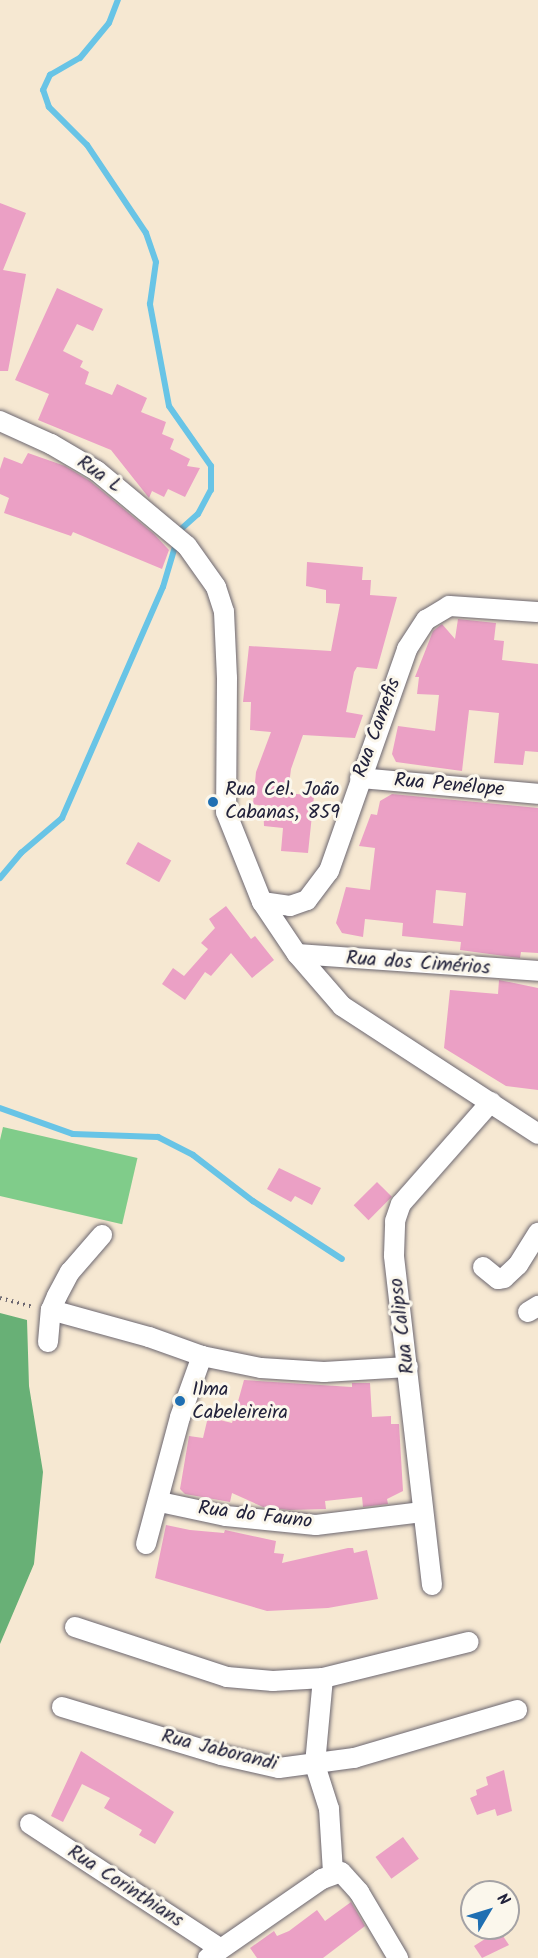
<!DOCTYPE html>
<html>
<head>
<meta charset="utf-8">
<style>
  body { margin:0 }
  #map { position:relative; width:538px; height:1958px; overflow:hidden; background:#f6e8d2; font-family:Kalam,sans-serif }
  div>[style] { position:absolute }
  .green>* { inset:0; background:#80cc8a; transform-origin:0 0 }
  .forest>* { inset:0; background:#68b076 }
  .stream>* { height:6px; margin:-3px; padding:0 3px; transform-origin:3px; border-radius:3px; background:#68c4e6 }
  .building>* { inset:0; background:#eba0c5; transform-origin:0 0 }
  .path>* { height:4px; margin-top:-2px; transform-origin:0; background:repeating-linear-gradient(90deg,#6c6770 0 1.5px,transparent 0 6px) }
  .roads { filter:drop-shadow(0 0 2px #6c6770) drop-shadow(0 0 2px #6c6770) }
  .minor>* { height:20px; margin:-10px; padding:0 10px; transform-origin:10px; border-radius:10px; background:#fff }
  .dots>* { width:16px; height:16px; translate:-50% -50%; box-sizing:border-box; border:3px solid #fbf7ec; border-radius:50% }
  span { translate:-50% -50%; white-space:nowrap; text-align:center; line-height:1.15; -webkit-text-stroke:6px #fbf7ec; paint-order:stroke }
  .street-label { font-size:20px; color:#22223b }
  .poi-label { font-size:20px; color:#22223b }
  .left { translate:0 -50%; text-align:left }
  .north { position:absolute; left:460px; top:1880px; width:60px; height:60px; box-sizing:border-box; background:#fbf7ec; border:2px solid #a4a2a5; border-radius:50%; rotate:52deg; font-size:16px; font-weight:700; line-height:24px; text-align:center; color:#22223b }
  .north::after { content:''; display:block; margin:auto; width:21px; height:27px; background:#1f6fb2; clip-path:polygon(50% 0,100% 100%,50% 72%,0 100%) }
</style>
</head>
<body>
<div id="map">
  <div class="green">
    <i style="left:3px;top:1127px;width:138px;height:68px;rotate:13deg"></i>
  </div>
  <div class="forest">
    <i style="clip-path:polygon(0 1313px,27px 1320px,29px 1386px,43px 1472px,34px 1564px,0 1644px)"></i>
  </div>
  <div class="stream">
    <i style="left:0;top:878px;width:33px;rotate:-50deg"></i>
    <i style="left:21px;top:853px;width:54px;rotate:-40.5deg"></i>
    <i style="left:62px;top:818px;width:252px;rotate:-66.4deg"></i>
    <i style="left:163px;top:587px;width:59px;rotate:-73.4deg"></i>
    <i style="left:180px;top:530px;width:24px;rotate:-42deg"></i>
    <i style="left:198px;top:514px;width:27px;rotate:-62deg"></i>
    <i style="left:211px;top:490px;width:24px;rotate:-90deg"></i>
    <i style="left:211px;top:466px;width:73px;rotate:-125deg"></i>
    <i style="left:169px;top:406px;width:104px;rotate:-100.6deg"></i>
    <i style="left:150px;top:304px;width:42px;rotate:-81.9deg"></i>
    <i style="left:156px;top:262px;width:31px;rotate:-109deg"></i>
    <i style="left:146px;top:233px;width:106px;rotate:-123.8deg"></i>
    <i style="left:87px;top:145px;width:54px;rotate:-135deg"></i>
    <i style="left:49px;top:107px;width:18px;rotate:-109deg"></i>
    <i style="left:43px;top:90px;width:17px;rotate:-65deg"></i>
    <i style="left:50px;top:75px;width:34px;rotate:-30deg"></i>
    <i style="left:80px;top:58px;width:45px;rotate:-50.4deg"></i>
    <i style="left:109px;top:23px;width:25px;rotate:-69deg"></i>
    <i style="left:0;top:1108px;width:77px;rotate:19.6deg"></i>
    <i style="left:73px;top:1134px;width:85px;rotate:2deg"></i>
    <i style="left:158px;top:1137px;width:39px;rotate:27deg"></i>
    <i style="left:193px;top:1155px;width:76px;rotate:37.5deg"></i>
    <i style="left:253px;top:1201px;width:106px;rotate:33.1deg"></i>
  </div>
  <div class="building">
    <i style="clip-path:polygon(0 203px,26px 213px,3px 270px,26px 274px,8px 371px,0 371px)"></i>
    <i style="clip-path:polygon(57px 288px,103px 309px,93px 331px,77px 324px,63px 351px,83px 361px,80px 367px,89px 372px,85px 384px,112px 395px,117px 384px,147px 398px,141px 412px,166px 422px,162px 434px,174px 439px,170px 449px,190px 459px,187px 466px,200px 468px,185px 497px,168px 489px,164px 497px,152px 491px,149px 498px,111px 450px,38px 420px,49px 394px,15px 380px)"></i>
    <i style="clip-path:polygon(28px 453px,65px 466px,90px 481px,154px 534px,169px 550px,162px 569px,73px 532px,71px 536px,4px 513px,9px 498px,0 494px,0 469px,4px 457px,22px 464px)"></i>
    <i style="clip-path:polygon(307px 562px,363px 567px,362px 580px,371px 580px,370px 595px,397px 597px,377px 669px,357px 667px,354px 672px,346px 712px,363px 715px,355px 738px,303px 735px,291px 769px,288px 793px,314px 796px,308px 853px,281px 851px,283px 828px,264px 826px,263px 806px,253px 804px,256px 772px,271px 732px,250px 730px,251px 702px,243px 702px,249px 646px,331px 651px,340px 604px,326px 603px,326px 590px,306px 586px)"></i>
    <i style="clip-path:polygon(458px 619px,496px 623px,494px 640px,504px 641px,502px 660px,538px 664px,538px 752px,525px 751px,523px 765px,494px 763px,499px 713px,469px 710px,462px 771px,396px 762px,392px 754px,398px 726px,435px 731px,439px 695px,417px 694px,419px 677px,415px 677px,433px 631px,442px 624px,455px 639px)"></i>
    <i style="clip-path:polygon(evenodd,392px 794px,538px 808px,538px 953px,521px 952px,520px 958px,460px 950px,461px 942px,402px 936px,403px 923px,365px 919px,363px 937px,342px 933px,336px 923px,346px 887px,370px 890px,375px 848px,359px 846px,371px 814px,377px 815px,380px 801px,392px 794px,436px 890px,466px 893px,463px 926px,433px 923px,436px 890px)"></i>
    <i style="left:138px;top:842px;width:38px;height:25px;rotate:29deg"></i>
    <i style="clip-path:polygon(226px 906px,251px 939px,255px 936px,274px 960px,252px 978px,231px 953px,211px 976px,205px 972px,185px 1000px,162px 984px,173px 968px,184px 976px,208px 949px,201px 943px,215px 928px,209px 919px)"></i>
    <i style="clip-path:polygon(499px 980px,538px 988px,538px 1090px,506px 1086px,444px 1048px,450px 990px,498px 994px)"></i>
    <i style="clip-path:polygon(279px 1168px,321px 1188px,312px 1205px,295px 1196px,291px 1202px,267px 1189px)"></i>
    <i style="left:377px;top:1182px;width:21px;height:33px;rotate:45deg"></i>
    <i style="clip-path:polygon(244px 1380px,352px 1387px,352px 1383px,370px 1383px,372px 1417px,391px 1416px,391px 1424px,399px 1424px,403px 1491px,387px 1499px,388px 1504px,363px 1507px,362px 1497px,325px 1501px,326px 1509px,289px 1510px,263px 1507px,232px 1493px,230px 1502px,185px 1494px,180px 1489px,189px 1436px,203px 1438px,208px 1417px,232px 1423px)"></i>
    <i style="clip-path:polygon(166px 1525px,190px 1530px,224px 1533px,225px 1530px,276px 1541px,274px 1553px,284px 1554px,282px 1563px,348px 1548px,353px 1548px,354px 1553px,367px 1550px,378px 1599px,328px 1608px,267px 1611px,155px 1578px)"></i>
    <i style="clip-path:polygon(81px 1751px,174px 1812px,155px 1844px,139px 1835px,142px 1830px,104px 1808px,110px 1798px,82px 1784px,63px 1822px,51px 1816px)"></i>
    <i style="clip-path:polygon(504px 1770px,512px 1811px,497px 1816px,495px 1809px,477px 1815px,470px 1798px,477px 1795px,476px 1790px,488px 1785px,486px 1777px)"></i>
    <i style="left:403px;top:1837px;width:27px;height:34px;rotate:54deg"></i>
    <i style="clip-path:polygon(351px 1902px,365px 1926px,323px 1958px,257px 1958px,250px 1948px,274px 1931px,277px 1936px,289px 1931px,317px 1910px,325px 1921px)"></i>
    <i style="clip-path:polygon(499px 1930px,509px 1945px,482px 1958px,474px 1946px)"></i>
  </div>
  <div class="path">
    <i style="left:0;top:1298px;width:35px;rotate:15deg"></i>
  </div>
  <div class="roads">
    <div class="minor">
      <i style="left:0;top:421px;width:56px;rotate:24.3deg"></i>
      <i style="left:51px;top:444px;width:53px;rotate:30.4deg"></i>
      <i style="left:97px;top:471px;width:117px;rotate:39.8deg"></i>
      <i style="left:187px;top:546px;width:50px;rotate:54.7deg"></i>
      <i style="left:216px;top:587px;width:26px;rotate:72deg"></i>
      <i style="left:224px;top:612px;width:66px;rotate:87.4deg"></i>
      <i style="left:227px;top:678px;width:134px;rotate:90.4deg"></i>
      <i style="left:226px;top:812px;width:97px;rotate:68.2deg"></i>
      <i style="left:262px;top:902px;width:63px;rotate:56.1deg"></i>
      <i style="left:297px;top:954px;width:69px;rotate:49.1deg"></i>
      <i style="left:342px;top:1006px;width:234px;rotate:33.1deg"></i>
      <i style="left:360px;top:778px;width:179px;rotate:5.1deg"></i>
      <i style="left:262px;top:902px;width:28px;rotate:8deg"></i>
      <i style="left:290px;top:906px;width:18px;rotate:-19deg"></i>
      <i style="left:307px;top:900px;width:36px;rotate:-53deg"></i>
      <i style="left:329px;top:871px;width:235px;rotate:-70.6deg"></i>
      <i style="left:407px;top:649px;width:35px;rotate:-57deg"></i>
      <i style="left:426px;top:620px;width:27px;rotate:-31deg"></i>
      <i style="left:449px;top:606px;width:89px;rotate:3.9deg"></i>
      <i style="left:297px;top:954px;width:242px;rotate:4deg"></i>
      <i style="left:483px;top:1267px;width:19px;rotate:39deg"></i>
      <i style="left:498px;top:1279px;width:6px;rotate:-9deg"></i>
      <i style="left:504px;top:1278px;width:19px;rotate:-43deg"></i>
      <i style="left:518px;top:1265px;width:38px;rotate:-58deg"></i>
      <i style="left:51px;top:1310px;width:102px;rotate:15.4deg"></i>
      <i style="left:149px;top:1337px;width:56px;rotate:19.7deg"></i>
      <i style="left:528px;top:1312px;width:12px;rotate:-31deg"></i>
      <i style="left:48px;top:1342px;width:32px;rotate:-85deg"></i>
      <i style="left:51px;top:1310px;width:15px;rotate:-67deg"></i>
      <i style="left:57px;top:1296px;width:27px;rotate:-62deg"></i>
      <i style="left:70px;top:1272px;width:49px;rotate:-49.1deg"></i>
      <i style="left:160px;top:1502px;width:67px;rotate:12deg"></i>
      <i style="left:226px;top:1516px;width:90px;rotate:5.7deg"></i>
      <i style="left:316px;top:1525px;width:107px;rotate:-7deg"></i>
      <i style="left:146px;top:1544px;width:131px;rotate:-75deg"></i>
      <i style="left:180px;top:1417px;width:65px;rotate:-70.2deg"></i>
      <i style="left:202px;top:1356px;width:60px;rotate:11.5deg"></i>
      <i style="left:261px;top:1368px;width:63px;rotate:3.6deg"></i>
      <i style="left:324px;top:1372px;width:84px;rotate:-3.4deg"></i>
      <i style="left:432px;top:1585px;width:332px;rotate:-96.6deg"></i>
      <i style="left:394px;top:1255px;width:34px;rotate:-88deg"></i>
      <i style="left:395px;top:1221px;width:18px;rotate:-71deg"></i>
      <i style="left:401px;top:1204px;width:136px;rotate:-48.6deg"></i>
      <i style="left:75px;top:1627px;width:160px;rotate:18.2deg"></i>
      <i style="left:227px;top:1677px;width:46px;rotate:5deg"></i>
      <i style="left:273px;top:1681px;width:50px;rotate:-3.4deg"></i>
      <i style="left:323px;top:1678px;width:150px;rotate:-13.9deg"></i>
      <i style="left:323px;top:1678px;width:87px;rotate:95.3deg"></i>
      <i style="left:315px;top:1765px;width:46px;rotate:72.3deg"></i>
      <i style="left:329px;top:1809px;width:64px;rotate:86.4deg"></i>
      <i style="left:62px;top:1707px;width:166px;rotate:16.8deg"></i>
      <i style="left:221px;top:1755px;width:59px;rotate:12.6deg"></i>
      <i style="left:279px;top:1768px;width:76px;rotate:-7.6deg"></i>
      <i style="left:354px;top:1758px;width:170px;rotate:-16.4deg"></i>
      <i style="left:30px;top:1824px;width:228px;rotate:33.2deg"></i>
      <i style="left:208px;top:1958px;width:139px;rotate:-34.7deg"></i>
      <i style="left:322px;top:1879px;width:20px;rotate:-20deg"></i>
      <i style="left:341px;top:1872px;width:27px;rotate:48deg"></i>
      <i style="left:359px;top:1892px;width:77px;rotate:59.4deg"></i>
    </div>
  </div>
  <div class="dots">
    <i style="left:213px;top:802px;background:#1f6fb2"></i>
    <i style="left:180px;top:1401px;background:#1f6fb2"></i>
  </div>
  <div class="street-label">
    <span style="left:99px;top:475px;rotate:35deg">Rua L</span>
    <span style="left:378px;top:728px;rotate:-70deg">Rua Camefis</span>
    <span style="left:449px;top:786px;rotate:5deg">Rua Penélope</span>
    <span style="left:418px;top:964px;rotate:4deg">Rua dos Cimérios</span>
    <span style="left:403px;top:1326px;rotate:-97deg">Rua Calipso</span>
    <span style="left:255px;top:1516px;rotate:7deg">Rua do Fauno</span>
    <span style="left:219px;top:1751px;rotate:14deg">Rua Jaborandi</span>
    <span style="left:125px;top:1887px;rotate:33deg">Rua Corinthians</span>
  </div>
  <div class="poi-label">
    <span class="left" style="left:225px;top:802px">Rua Cel. João<br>Cabanas, 859</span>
    <span class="left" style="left:192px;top:1402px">Ilma<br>Cabeleireira</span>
  </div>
  <div class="north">N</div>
</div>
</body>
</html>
